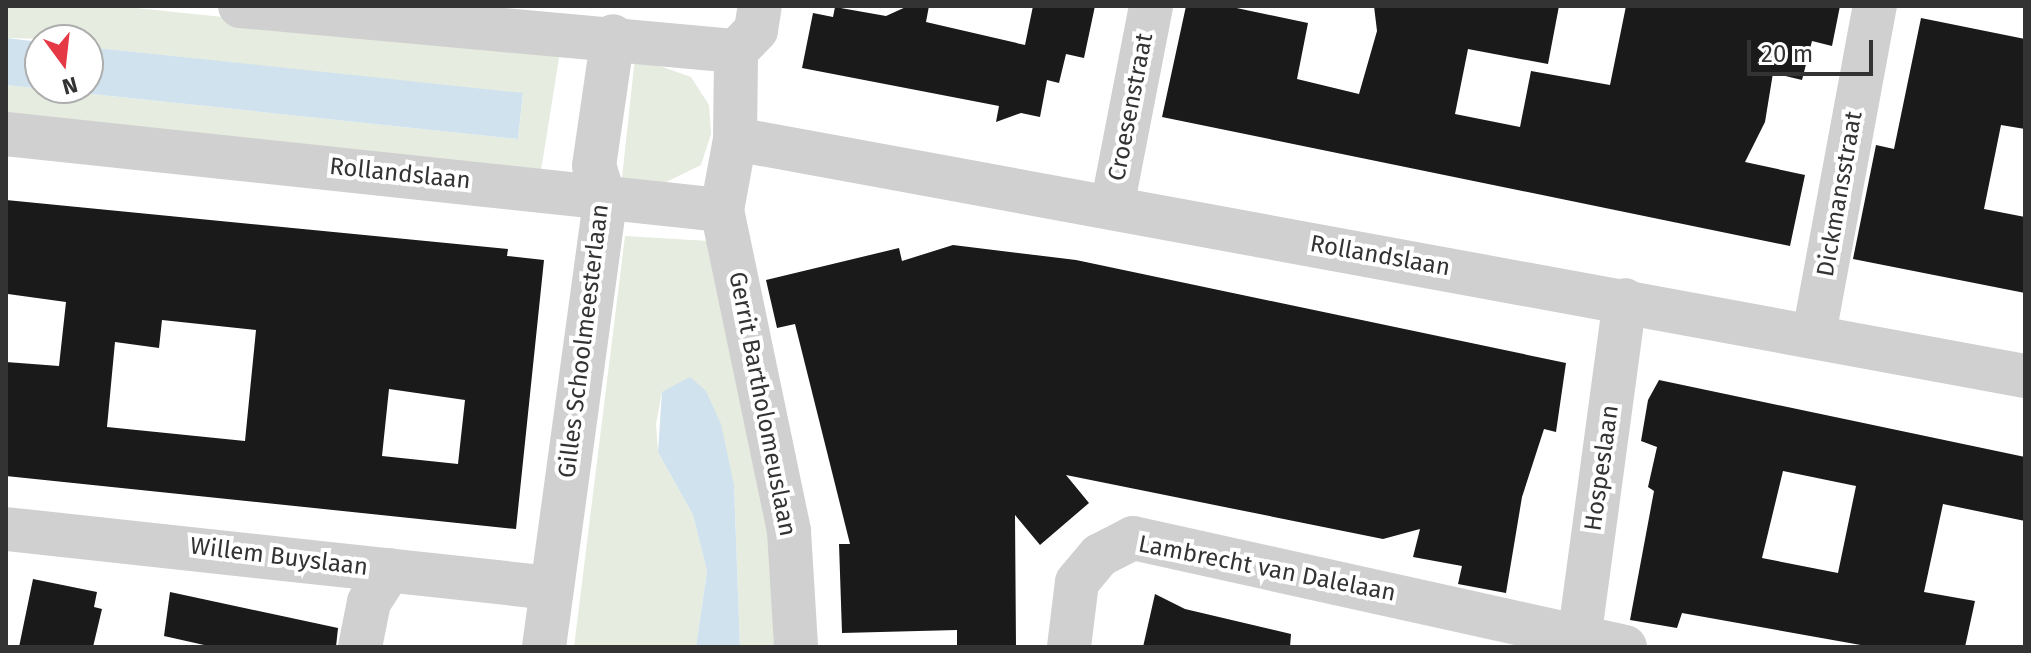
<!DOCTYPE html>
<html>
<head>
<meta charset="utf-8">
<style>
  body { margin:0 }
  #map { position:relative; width:2031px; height:653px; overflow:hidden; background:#fff; font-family:"Fira Sans",sans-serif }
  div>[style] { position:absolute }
  .green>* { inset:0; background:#e6ecdf }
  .water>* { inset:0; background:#cfe2ee }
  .building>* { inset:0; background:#1a1a1a }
  .minor>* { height:44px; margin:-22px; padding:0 22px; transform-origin:22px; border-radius:22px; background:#d0d0d0 }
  span { translate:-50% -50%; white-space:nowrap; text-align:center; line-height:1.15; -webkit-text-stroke:8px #fff; paint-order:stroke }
  .street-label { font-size:24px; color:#333 }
  .frame { position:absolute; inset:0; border:8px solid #333; pointer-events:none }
  .north { position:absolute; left:24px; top:24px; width:80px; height:80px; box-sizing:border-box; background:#fff; border:2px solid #adadad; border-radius:50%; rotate:165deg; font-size:22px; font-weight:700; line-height:32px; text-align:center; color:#333 }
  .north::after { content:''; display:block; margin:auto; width:28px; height:36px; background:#e63946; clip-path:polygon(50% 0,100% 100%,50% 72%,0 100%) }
  .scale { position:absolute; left:1747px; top:40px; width:126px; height:36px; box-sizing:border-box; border:4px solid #333; border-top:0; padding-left:10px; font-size:24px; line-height:28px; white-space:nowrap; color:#333; -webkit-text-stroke:6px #fff; paint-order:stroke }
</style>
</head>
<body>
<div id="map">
  <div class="green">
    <i style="clip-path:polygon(6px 6px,117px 6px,560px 52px,539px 183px,6px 122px,6px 85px,518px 139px,523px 94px,88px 47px,88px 40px,6px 38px)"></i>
    <i style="clip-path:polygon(635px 57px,691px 77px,709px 105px,711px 134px,701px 165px,656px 187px,621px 187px)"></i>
    <i style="clip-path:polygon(625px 236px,709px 241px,772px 486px,779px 647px,740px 647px,734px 485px,706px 391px,662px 392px,656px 424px,658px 452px,693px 515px,707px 571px,696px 647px,574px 647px)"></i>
  </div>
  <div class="water">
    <i style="clip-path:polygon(6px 38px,40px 42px,40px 88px,88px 88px,88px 47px,523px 93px,518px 139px,6px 85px)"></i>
    <i style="clip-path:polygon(690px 377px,706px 391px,721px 424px,734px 485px,740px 647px,696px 647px,707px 571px,693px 515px,658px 452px,662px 392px)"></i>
  </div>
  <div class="building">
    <i style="clip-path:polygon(908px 6px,929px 6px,926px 22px,1025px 45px,1033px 6px,1095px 6px,1084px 58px,1066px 54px,1059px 83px,1047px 80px,1040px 117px,1021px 113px,996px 122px,999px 106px,802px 68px,813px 13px,833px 17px,835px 7px,886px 16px)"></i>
    <i style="clip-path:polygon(1186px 6px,1227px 6px,1308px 23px,1297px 79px,1359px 94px,1377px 31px,1374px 6px,1559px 6px,1548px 64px,1468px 49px,1455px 114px,1520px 127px,1531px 71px,1610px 85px,1626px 6px,1840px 6px,1832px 46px,1812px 41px,1802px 80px,1773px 73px,1765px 122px,1745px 162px,1805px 175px,1790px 246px,1162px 117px)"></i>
    <i style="clip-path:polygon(1921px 18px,2025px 39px,2025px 129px,2001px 125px,1984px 209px,2025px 217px,2025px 293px,1853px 259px,1876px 145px,1894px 149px)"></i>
    <i style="clip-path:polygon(evenodd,6px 200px,508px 249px,507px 256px,544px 260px,516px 529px,6px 476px,6px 362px,59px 366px,66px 302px,8px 294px,6px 200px,162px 320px,256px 330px,245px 441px,107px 427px,115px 342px,159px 348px,162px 320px,6px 200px,389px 389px,465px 400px,458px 464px,382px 456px,389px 389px)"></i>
    <i style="clip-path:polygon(953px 245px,1076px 260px,1566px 363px,1556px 432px,1544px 429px,1522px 497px,1506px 593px,1458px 584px,1462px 566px,1413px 557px,1420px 529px,1383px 539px,1066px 475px,1089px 503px,1040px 545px,1015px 515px,1016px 647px,957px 647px,957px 630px,842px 633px,839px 544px,850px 544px,795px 324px,777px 328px,766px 280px,899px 248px,902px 261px)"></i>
    <i style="clip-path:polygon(evenodd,1659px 380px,2025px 457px,2025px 521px,1943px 504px,1924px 592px,1975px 601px,1965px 647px,1872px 647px,1682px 613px,1677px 628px,1630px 620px,1654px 491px,1648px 487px,1657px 447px,1641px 441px,1648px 400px,1659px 380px,1783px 471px,1856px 486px,1838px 573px,1762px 558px,1783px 471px)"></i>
    <i style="clip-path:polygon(33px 579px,97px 592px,94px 607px,102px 609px,93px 647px,19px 647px)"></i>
    <i style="clip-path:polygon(170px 592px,338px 628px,336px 647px,213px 647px,164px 636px)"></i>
    <i style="clip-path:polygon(1155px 594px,1185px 609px,1291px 634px,1290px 647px,1143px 647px)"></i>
  </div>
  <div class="minor">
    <i style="left:240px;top:6px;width:498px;rotate:5.2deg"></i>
    <i style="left:736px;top:51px;width:29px;rotate:-46deg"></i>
    <i style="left:756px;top:30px;width:24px;rotate:-81deg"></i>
    <i style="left:6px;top:134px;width:720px;rotate:6.06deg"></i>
    <i style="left:722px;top:210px;width:72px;rotate:-79.6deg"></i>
    <i style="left:735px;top:139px;width:88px;rotate:-89.3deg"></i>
    <i style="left:735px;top:139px;width:1312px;rotate:10.41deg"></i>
    <i style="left:1112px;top:207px;width:205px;rotate:-79deg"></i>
    <i style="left:722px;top:210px;width:328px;rotate:78.2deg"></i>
    <i style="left:789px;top:531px;width:116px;rotate:86.5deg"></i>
    <i style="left:1814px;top:334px;width:334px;rotate:-79.5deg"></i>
    <i style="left:6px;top:529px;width:549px;rotate:6.17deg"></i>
    <i style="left:360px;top:647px;width:46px;rotate:-78.7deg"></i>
    <i style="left:369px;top:602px;width:38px;rotate:-57deg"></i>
    <i style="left:544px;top:647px;width:450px;rotate:-82.2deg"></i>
    <i style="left:605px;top:201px;width:37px;rotate:-107deg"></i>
    <i style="left:594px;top:166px;width:131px;rotate:-81.7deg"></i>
    <i style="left:1069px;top:647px;width:65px;rotate:-83deg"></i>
    <i style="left:1077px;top:582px;width:35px;rotate:-50deg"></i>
    <i style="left:1100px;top:555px;width:37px;rotate:-27deg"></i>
    <i style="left:1133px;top:538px;width:504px;rotate:12.49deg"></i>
    <i style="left:1578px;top:647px;width:350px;rotate:-82.3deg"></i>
  </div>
  <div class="street-label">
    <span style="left:1131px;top:107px;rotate:-79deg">Croesenstraat</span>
    <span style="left:400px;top:174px;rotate:6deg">Rollandslaan</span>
    <span style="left:1840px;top:194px;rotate:-80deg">Dickmansstraat</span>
    <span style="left:1380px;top:256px;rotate:10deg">Rollandslaan</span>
    <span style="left:584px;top:341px;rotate:-83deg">Gilles Schoolmeesterlaan</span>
    <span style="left:762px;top:404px;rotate:79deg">Gerrit Bartholomeuslaan</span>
    <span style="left:1602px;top:468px;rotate:-82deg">Hospeslaan</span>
    <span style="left:279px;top:557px;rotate:7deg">Willem Buyslaan</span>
    <span style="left:1267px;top:569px;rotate:11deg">Lambrecht van Dalelaan</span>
  </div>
  <div class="frame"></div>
  <div class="north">N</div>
  <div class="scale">20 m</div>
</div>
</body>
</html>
